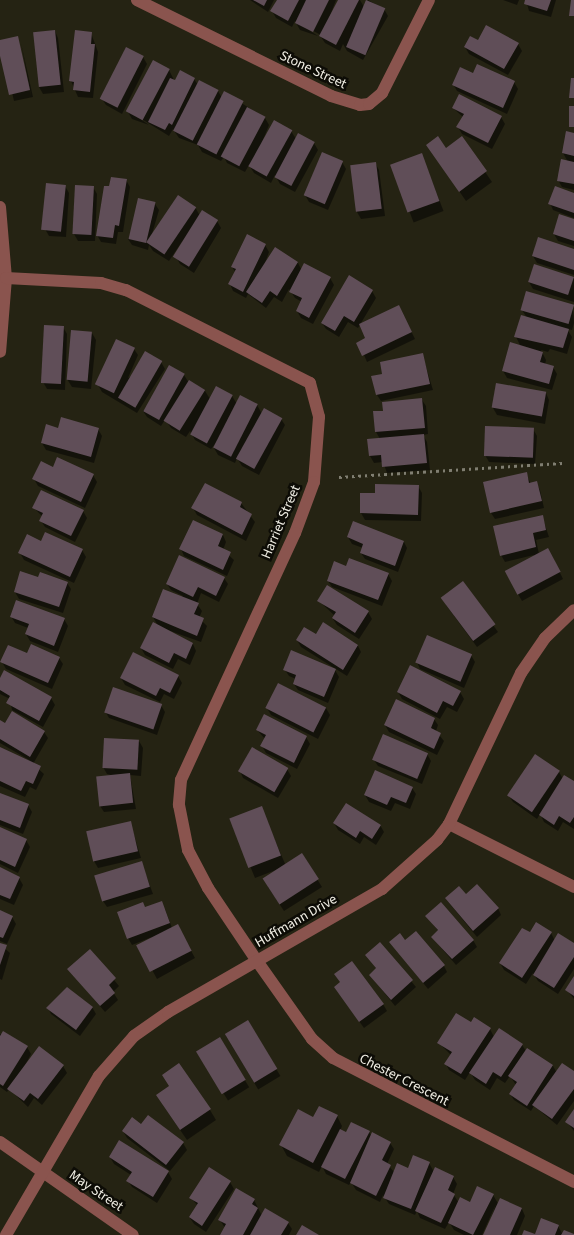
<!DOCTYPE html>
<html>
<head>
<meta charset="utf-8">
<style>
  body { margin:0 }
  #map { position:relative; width:574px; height:1235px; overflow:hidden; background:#252313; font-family:"Source Sans 3",sans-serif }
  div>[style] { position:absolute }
  .shadow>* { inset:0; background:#0007; transform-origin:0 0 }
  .building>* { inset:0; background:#604e58; transform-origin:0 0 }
  .path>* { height:3px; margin-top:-1.5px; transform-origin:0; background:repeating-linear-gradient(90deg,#807e71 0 2.5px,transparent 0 6.5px) }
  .minor>* { height:12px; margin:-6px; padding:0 6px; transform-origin:6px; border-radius:6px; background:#8a544e }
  span { translate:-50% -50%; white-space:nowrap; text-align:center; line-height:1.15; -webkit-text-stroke:5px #0d0c06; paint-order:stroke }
  .street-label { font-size:14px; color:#f0eee4 }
</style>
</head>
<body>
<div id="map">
  <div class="shadow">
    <i style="clip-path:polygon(250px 0,274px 0,268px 12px)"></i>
    <i style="clip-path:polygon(278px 0,336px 0,328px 21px,339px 0,360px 0,364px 7px,368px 0,384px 9px,388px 16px,363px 60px,347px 51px,343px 44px,340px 51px,325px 43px,319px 34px,300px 24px,318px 36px,300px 30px,295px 21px,292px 27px,276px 18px,272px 11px)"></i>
    <i style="clip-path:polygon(503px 0,519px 0,517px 5px)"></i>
    <i style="clip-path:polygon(526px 0,556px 0,551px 17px,529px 11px)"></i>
    <i style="clip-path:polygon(55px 31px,58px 38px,64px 92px,43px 94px,39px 87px)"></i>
    <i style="clip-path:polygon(91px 33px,98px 52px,93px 98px,78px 97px,71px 81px)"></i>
    <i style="clip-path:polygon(17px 37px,31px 96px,21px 43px,33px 97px,14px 101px,0 41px)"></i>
    <i style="clip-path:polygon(478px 42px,518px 44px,522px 51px,508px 75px,469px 54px,465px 47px)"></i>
    <i style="clip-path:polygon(143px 57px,147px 64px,122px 114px,106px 105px,102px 99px)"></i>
    <i style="clip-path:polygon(169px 70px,175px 82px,194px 79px,198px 85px,218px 91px,222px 98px,224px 92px,265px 118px,269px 125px,259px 150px,275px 122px,291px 131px,296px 139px,314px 143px,318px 150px,295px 192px,280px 184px,275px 175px,271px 183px,254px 173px,249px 165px,245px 172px,227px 163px,224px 157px,221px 161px,202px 152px,198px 145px,179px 138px,173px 129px,169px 136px,132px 113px,149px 125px,132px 119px,128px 112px)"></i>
    <i style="clip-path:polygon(474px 74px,514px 82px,518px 89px,507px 114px,457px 91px,453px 84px)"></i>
    <i style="clip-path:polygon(453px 108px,501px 117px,505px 124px,492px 149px,462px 134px,458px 127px,463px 117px)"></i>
    <i style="clip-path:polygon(574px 134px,574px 190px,562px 187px,558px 180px,568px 162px,563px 153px)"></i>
    <i style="clip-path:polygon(462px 138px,492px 182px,466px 201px,427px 145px,446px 149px)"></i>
    <i style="left:422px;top:155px;width:60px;height:32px;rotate:69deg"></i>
    <i style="clip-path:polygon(342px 162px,346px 169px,328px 210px,309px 202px,305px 195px)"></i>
    <i style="clip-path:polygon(375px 163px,379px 170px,385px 216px,361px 219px,357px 212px,352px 166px)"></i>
    <i style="clip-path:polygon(126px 180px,130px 187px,123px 232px,118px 232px,116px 244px,101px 242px,97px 235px,110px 188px)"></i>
    <i style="clip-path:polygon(65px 186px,69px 193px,66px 237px,49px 236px,45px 229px)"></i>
    <i style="clip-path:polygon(93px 187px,97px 194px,95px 241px,78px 241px,74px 234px)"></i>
    <i style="clip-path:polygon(574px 194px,574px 218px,553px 210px,550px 203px)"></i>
    <i style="clip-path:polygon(155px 204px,159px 210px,150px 241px,195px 207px,200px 216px,217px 221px,221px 228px,194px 273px,180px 264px,176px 257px,183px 240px,169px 261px,153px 251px,149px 245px,148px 250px,132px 245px,128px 239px)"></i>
    <i style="clip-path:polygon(574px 220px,574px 246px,558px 241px,554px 234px)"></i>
    <i style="clip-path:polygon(265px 245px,269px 252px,264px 266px,275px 249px,298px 263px,302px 271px,330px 278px,334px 285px,313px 324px,301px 318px,297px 311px,302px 302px,295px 298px,289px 289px,282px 302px,274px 297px,266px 308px,248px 294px,246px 298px,233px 291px,230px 284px,236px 273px,232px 267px)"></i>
    <i style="clip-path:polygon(574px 250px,574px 275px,537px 263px,533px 256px)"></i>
    <i style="clip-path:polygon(535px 265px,574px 278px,574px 302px,533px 289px,529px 282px)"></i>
    <i style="clip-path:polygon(372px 291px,376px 298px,358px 328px,348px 322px,339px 337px,326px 329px,322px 323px)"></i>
    <i style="clip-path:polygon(573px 306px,574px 323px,572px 330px,567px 329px,572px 337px,567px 354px,550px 349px,548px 352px,541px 350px,546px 360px,545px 365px,553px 367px,557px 374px,552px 390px,507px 378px,503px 371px,521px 347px,516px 337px,527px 318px,522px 310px)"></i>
    <i style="clip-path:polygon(402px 313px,415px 339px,367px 362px,364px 355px,367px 339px)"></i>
    <i style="clip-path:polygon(63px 327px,67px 334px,65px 390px,47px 389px,43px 382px)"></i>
    <i style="clip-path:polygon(92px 333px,96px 340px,91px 389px,72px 387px,67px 379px)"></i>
    <i style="clip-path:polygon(134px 349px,138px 355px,128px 378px,161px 362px,165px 369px,137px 413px,102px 392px,98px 385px)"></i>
    <i style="clip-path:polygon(422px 354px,433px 390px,381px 401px,377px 395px,383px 375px)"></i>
    <i style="clip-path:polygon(184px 375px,189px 383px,205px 391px,210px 399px,232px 396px,237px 404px,257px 405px,262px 414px,281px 419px,285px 425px,259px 475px,242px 466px,237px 458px,235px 463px,218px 455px,214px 448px,219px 439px,211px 449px,195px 440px,190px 431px,186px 437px,171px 428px,167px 422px,173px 407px,161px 426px,147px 417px,143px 411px)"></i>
    <i style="clip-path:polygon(546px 393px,549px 400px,545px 424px,497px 415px,493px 408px)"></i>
    <i style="clip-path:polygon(422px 400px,426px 406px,428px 434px,423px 435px,427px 442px,430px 470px,387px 473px,383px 462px,374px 463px,370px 456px,380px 439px,376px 432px,384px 412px)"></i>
    <i style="clip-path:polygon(59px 429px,98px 429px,102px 436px,94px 463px,46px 450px,42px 443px)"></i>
    <i style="clip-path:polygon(533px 429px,537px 436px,535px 464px,489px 462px,485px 455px)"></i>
    <i style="clip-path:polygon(53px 469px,93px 475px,97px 482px,85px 508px,38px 486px,34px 479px)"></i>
    <i style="clip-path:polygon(526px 474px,531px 484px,536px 483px,540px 490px,544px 508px,495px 519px,491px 513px)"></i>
    <i style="clip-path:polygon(418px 486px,422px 493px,421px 521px,365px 520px,361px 513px,376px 494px)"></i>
    <i style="clip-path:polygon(241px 503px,255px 522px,246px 541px,197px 515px,193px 508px)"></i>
    <i style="clip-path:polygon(34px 508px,83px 511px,87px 518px,75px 542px,45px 527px,41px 521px,43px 517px)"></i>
    <i style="clip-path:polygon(542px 516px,549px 537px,536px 540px,539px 554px,552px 556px,563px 579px,522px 601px,518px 594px,534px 555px,505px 562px,501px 555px)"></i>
    <i style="clip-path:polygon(193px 522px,223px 535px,226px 542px,223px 550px,234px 560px,227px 576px,184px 556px,181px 549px)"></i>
    <i style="clip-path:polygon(348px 537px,404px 542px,407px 548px,398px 572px,365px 559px,361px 553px,363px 548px,352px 544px)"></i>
    <i style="clip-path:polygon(42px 542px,82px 550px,86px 557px,74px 583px,24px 560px,20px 553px)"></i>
    <i style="clip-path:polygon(347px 567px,388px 574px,392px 581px,382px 606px,332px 587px,328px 581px)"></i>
    <i style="clip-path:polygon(224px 578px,228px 584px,219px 602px,201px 593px,197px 604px,202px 611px,199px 618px,207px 626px,201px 642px,162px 628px,193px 644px,196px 651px,190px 665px,178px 659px,173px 669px,145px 655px,141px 648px,158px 626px,153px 617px,183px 596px,171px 590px,167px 584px)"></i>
    <i style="clip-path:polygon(67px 583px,71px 589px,63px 613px,19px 599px,15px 592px)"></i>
    <i style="clip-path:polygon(463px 583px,498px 632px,477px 647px,446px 605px)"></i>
    <i style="clip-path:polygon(319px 601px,368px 612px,372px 619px,359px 639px,337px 625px,333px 619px,335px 616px)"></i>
    <i style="clip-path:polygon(11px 616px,64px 619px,68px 626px,58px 652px,30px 641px,26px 634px,28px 628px,15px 623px)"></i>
    <i style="clip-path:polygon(316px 636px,358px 646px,361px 652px,347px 676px,301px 647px,297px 640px)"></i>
    <i style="clip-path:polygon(28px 655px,59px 658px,63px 664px,52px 689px,6px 669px,2px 662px)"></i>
    <i style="clip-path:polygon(471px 655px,475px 662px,464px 688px,420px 669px,417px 662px)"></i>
    <i style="clip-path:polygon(285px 670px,335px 670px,339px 677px,328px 703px,298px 690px,294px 684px,296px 679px,289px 676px)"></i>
    <i style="clip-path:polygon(178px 676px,182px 683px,174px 699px,164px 694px,160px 702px,125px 685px,121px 678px)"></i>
    <i style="clip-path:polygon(0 681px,51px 698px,55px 705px,43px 727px,12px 710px,10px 699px,0 694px)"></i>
    <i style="clip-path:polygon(279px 684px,326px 708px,330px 715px,318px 739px,271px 715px,267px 708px)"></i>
    <i style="clip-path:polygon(398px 692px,460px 692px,464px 699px,457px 712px,447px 707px,440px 719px,402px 699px)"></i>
    <i style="clip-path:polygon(161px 705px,165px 712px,157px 735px,109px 718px,105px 711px)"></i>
    <i style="clip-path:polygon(434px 719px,438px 725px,436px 731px,444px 741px,437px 755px,389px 732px,385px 725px)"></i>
    <i style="clip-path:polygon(0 722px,44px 732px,48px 738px,33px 764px,44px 774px,36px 790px,30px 787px,25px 797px,0 786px,0 749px,31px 761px,0 743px)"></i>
    <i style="clip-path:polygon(257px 730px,306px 737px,310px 744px,297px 769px,266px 753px,262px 746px,265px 739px)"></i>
    <i style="clip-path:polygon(139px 741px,143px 748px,141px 776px,130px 775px,136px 809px,104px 812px,100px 806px,116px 776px,107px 774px,103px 767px)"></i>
    <i style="clip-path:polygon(427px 754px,431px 761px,422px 784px,378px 766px,374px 760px)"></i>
    <i style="clip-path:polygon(287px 769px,291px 776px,278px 798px,243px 778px,240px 771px)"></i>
    <i style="clip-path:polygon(559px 772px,563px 779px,574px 782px,574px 835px,574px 829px,563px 822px,558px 831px,544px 822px,540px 814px,537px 819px,513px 802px,509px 796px)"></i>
    <i style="clip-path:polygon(412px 788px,416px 794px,410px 809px,395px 803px,391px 811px,369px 802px,365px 795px)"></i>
    <i style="clip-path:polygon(0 794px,28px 805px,32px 812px,23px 834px,0 825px)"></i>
    <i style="clip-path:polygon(261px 808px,286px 866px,302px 855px,322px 887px,284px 911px,268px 887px,281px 868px,255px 878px,231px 820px)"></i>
    <i style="clip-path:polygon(130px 822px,141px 858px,98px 868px,94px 861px)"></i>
    <i style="clip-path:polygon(334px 823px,380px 825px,384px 832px,376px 845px,364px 837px,360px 844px,338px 830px)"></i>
    <i style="clip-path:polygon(0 828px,26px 840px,30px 847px,18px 873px,0 864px)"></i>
    <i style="clip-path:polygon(141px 862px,153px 894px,107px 907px,103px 901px)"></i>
    <i style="clip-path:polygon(0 869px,19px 878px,23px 885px,14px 905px,0 899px)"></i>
    <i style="clip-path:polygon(466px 895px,498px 908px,501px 915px,477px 937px,446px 899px)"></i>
    <i style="clip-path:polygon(145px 908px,165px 909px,172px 928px,177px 925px,195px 958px,157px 979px,139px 946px,152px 937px,132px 945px,128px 938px)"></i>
    <i style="clip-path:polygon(0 912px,12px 917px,16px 924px,7px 944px,0 941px)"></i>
    <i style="clip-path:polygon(427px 916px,473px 940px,477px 947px,456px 965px,437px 943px,433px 937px,439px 932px)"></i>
    <i style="clip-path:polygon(551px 933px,555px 941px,574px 945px,574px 969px,558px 994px,538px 981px,533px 973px,526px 984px,504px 970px,500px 963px,530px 934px)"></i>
    <i style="clip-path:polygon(405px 942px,444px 966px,447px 972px,428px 989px,391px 943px)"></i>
    <i style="clip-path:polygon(0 944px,10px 953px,2px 980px,0 979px)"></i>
    <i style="clip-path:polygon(380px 944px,416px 987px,395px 1006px,370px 975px,377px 969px,367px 956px)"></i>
    <i style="clip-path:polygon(90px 951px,119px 986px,113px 992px,118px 1000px,105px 1012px,69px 970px)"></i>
    <i style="clip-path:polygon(574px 979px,574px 999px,567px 990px)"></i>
    <i style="clip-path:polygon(341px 983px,383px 1004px,387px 1011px,364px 1028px,335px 988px)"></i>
    <i style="clip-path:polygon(92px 1007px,96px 1014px,80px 1036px,51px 1014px,48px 1008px)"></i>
    <i style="left:248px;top:1022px;width:63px;height:26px;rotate:59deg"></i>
    <i style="clip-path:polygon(471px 1024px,490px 1029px,494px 1037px,522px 1045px,526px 1051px,553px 1066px,557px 1073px,574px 1073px,574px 1101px,557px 1125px,534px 1106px,531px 1111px,514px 1100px,510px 1094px,516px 1085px,510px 1076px,505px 1083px,497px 1078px,490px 1090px,475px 1080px,470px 1072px,465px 1080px,449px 1070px,446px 1064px,451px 1055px,439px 1043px)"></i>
    <i style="clip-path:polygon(0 1034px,27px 1047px,31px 1054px,22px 1071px,63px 1066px,67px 1073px,42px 1105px,34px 1098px,28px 1107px,9px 1089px,7px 1092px,0 1087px)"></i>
    <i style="left:219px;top:1039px;width:57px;height:25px;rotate:58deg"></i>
    <i style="clip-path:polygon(170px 1087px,210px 1110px,216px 1120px,187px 1140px,163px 1105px)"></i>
    <i style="clip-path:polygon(574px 1111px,574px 1131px,567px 1122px)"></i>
    <i style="clip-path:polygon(337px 1116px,342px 1126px,340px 1131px,346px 1134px,369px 1132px,372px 1137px,390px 1143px,394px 1149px,387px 1164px,395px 1173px,429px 1163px,434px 1172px,453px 1177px,457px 1184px,453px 1194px,459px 1203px,471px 1203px,478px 1188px,493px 1195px,499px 1205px,522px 1209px,525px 1216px,517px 1235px,485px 1235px,496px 1204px,482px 1235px,464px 1235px,454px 1230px,449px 1222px,445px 1229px,420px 1218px,417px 1211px,415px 1215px,389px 1204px,383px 1195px,380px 1202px,356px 1190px,351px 1182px,349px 1185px,326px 1174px,322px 1166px,319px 1172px,287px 1156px,281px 1145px,314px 1118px)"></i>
    <i style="clip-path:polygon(123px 1131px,183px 1143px,187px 1150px,170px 1171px,127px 1138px)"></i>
    <i style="clip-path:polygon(110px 1157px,168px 1172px,172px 1179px,157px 1203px,132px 1187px,128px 1181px,131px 1175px,114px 1164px)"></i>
    <i style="clip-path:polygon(230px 1182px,234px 1189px,206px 1232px,194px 1224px,190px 1218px,198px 1206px,191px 1198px)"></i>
    <i style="clip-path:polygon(254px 1200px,262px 1216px,288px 1223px,292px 1229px,289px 1235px,221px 1235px,225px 1228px,220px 1220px)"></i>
    <i style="clip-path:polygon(558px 1226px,563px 1235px,572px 1235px,536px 1235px)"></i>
  </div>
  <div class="building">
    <i style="clip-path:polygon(253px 0,267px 0,264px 6px)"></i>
    <i style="clip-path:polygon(277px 0,299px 0,288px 21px,270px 11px)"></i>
    <i style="clip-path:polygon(306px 0,329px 0,313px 32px,295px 23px)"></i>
    <i style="clip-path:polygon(338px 0,359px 0,336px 45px,319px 36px)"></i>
    <i style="left:366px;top:0;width:21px;height:51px;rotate:23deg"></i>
    <i style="clip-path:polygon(525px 0,551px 0,547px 11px,524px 4px)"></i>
    <i style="clip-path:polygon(571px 0,574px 0,574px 16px,569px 16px)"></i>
    <i style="clip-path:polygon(486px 25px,519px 43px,504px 69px,464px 47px,470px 36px,478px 40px)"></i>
    <i style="left:55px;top:30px;width:55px;height:22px;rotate:84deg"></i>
    <i style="clip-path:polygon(75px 30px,92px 32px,91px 44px,95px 44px,90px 92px,73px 90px,74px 82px,69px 81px)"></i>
    <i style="clip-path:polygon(18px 36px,30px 90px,9px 95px,0 56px,0 40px)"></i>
    <i style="left:126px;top:47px;width:20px;height:58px;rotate:27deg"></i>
    <i style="left:153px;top:60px;width:19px;height:58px;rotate:28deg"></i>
    <i style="clip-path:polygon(477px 64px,515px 81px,503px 108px,452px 85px,460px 67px,473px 73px)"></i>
    <i style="clip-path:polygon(180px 70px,195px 78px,172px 125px,169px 123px,165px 130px,148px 122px,170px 78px,175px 80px)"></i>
    <i style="clip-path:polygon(571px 78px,574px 78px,574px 98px,569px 98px)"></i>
    <i style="left:199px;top:80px;width:22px;height:57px;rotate:27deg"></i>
    <i style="left:224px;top:91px;width:22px;height:60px;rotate:27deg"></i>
    <i style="clip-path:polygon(459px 94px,502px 116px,488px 143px,456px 127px,464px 114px,452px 108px)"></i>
    <i style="left:569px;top:106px;width:5px;height:21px"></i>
    <i style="left:247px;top:107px;width:21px;height:56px;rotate:28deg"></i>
    <i style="left:274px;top:120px;width:21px;height:53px;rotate:29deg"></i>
    <i style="clip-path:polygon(566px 131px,574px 133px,574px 156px,562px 153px)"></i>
    <i style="left:298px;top:133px;width:19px;height:50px;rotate:28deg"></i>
    <i style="clip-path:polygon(438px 136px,446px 148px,462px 136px,487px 171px,459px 192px,426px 145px)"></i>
    <i style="left:322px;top:152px;width:23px;height:47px;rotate:23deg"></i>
    <i style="left:422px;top:153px;width:51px;height:34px;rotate:70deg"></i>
    <i style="clip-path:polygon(561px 159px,574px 162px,574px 184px,557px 181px)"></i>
    <i style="left:376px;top:162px;width:47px;height:26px;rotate:83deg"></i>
    <i style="clip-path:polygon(111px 177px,127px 179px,119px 226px,115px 225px,113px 238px,96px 236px,104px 186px,109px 186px)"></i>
    <i style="left:46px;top:183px;width:20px;height:47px;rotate:6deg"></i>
    <i style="left:75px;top:185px;width:19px;height:49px;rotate:3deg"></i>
    <i style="clip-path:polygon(555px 186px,574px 193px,574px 213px,548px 204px)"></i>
    <i style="left:178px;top:195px;width:22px;height:57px;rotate:34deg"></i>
    <i style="left:138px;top:198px;width:18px;height:42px;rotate:13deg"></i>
    <i style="left:202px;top:210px;width:19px;height:55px;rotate:32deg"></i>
    <i style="clip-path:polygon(559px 214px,574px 219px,574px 241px,553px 234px)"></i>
    <i style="clip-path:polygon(247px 234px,266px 244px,243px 292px,228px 284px,236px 269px,231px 267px)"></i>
    <i style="clip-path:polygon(538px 237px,574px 249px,574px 270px,532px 256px)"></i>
    <i style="clip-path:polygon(275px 247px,298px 262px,277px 296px,270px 291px,262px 303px,246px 292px)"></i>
    <i style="clip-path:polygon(304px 263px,331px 277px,309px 318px,296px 311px,302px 298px,289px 292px)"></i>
    <i style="left:534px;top:264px;width:42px;height:19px;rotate:18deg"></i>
    <i style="clip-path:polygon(349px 275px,373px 290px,354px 322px,344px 316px,335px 331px,321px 323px)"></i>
    <i style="left:526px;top:291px;width:50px;height:20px;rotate:16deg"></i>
    <i style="clip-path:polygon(399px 305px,412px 332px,362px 356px,356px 343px,365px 338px,359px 324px)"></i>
    <i style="clip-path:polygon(521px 315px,569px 329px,563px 348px,514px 337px)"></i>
    <i style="left:44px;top:325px;width:20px;height:58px;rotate:3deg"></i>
    <i style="left:71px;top:330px;width:21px;height:50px;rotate:5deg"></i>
    <i style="left:116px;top:339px;width:21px;height:50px;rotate:25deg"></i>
    <i style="clip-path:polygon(510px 342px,543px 352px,540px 362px,554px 366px,549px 384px,502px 371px)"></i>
    <i style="left:145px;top:351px;width:20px;height:54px;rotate:30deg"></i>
    <i style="clip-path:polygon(423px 353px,430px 384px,376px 395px,371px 376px,382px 374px,380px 362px)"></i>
    <i style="left:169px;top:365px;width:18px;height:53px;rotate:29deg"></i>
    <i style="left:189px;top:380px;width:19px;height:48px;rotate:32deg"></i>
    <i style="left:496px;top:383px;width:51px;height:25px;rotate:10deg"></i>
    <i style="left:216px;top:386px;width:19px;height:55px;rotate:28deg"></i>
    <i style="left:240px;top:395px;width:20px;height:59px;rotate:27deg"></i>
    <i style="clip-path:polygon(422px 398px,425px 428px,375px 432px,373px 411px,383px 411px,382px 402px)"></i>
    <i style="left:264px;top:408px;width:21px;height:58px;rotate:29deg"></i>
    <i style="clip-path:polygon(61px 417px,99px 428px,91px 457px,41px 443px,46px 424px,58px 428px)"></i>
    <i style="left:485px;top:426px;width:49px;height:30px;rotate:2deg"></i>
    <i style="clip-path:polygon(424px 434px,427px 463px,382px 467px,381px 455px,369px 456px,367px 439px)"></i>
    <i style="clip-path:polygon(57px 457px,94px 474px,81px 502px,32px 479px,41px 461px,53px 467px)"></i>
    <i style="clip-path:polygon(527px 472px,529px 483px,537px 481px,542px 501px,490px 513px,483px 482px)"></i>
    <i style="clip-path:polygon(205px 483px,242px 502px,240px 507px,252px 514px,242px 535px,191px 508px)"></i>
    <i style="clip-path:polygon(375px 484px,419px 485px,418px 515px,360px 513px,360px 493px,375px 493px)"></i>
    <i style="clip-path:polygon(41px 490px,84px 510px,71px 536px,39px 521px,43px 513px,32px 508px)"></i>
    <i style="clip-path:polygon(543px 515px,546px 530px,533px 533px,536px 547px,500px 556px,493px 526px)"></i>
    <i style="clip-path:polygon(193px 520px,223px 534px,218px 546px,231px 552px,223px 570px,179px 549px)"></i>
    <i style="clip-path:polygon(353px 521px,404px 541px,395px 566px,360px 553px,363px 544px,347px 537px)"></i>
    <i style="clip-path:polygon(45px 532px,83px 549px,70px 577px,18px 553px,27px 534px,41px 541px)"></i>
    <i style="left:548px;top:548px;width:27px;height:49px;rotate:62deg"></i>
    <i style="clip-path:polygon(179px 555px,225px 577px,216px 596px,198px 587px,193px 597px,166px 584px)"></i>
    <i style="clip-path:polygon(349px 558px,389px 573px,378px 600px,327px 581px,334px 561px,346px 566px)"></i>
    <i style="clip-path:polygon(20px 571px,38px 577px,40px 572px,68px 582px,59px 607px,14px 592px)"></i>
    <i style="left:463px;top:581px;width:54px;height:28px;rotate:53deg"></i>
    <i style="clip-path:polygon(327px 585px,369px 611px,355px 633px,332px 618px,336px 612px,317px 601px)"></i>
    <i style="clip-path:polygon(163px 589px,199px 603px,194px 614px,204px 618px,197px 636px,152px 617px)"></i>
    <i style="clip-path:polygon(16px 600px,65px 618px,54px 646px,25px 634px,29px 624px,10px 617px)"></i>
    <i style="clip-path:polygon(153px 622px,193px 643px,186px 659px,174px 653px,169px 663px,140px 648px)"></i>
    <i style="clip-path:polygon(323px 622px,358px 645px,343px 670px,296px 640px,304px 627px,316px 634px)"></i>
    <i style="left:427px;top:635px;width:49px;height:30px;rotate:23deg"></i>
    <i style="clip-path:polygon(31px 644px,60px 657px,48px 683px,0 662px,8px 645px,27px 653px)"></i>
    <i style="clip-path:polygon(291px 650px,336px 669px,324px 697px,293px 684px,296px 675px,283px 670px)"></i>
    <i style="clip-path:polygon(133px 652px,179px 675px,170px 693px,160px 688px,156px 696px,120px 678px)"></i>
    <i style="clip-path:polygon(410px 665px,461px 691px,453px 706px,443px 701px,437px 713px,397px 692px)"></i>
    <i style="clip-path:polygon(4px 670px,52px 697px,39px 721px,6px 703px,10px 696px,0 690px,0 678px)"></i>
    <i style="left:278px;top:683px;width:54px;height:28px;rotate:27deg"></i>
    <i style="left:113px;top:687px;width:52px;height:27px;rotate:19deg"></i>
    <i style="clip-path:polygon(396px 699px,435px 718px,431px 728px,441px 733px,434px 749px,384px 725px)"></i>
    <i style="clip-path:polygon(12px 711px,45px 731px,30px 757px,0 739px,0 720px,5px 723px)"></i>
    <i style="clip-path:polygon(264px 714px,307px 736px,294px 763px,260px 746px,266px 735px,256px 730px)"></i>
    <i style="left:383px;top:734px;width:49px;height:28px;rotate:23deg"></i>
    <i style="left:104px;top:738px;width:35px;height:30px;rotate:3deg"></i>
    <i style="clip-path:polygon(0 747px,41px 766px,33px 784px,26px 781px,21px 791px,0 781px)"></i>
    <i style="left:252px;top:747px;width:42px;height:28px;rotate:30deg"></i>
    <i style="left:535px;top:754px;width:30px;height:50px;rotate:34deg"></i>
    <i style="clip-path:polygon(375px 770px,413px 787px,406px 803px,391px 797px,387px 805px,364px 795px)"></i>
    <i style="left:130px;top:773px;width:30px;height:34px;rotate:84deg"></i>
    <i style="clip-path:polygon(564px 775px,574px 781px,574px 817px,570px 823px,559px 816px,554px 825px,539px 815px)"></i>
    <i style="clip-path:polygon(0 793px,29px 804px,20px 828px,0 820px)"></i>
    <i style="clip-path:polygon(346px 803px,381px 825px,372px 839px,360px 831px,356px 838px,333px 823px)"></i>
    <i style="left:262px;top:806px;width:53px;height:35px;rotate:69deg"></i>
    <i style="left:131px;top:821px;width:31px;height:46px;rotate:77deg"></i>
    <i style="clip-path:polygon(0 827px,27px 839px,15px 867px,0 860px)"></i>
    <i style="left:302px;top:853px;width:31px;height:47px;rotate:57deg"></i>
    <i style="left:142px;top:861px;width:27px;height:50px;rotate:73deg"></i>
    <i style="clip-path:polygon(0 867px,20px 877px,10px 899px,0 895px)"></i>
    <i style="clip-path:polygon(477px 884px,499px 908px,473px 931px,445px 898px,459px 886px,466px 894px)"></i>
    <i style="clip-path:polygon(162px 901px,170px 923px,127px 939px,117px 912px,143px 902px,145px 907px)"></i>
    <i style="clip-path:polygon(441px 902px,474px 940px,452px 959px,431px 937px,438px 930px,425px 916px)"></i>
    <i style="clip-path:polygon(0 910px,13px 916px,3px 938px,0 937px)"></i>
    <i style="clip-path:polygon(536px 922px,552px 932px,522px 978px,499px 963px,522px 928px,530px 932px)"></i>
    <i style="left:178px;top:924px;width:30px;height:47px;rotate:63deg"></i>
    <i style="clip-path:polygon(416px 931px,445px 965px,423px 983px,389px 942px,400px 933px,405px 940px)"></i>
    <i style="clip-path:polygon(558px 933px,574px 943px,574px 957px,554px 988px,533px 975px)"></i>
    <i style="clip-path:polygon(380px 942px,413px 980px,391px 1000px,369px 975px,376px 968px,365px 955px)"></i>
    <i style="clip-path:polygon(0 943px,7px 945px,0 965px)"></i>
    <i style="clip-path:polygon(90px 949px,116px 978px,109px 985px,115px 993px,100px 1006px,67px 969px)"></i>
    <i style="clip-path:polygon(352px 961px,384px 1004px,359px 1022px,334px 987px,340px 982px,334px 974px)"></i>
    <i style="clip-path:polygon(574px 976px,574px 996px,565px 990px)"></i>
    <i style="clip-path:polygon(67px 987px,93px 1007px,76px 1030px,46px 1008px)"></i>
    <i style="clip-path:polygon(456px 1013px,471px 1022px,474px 1017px,491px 1028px,461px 1074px,444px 1064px,452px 1052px,437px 1043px)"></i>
    <i style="left:248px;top:1020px;width:57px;height:27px;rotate:59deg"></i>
    <i style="clip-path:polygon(499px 1028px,523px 1044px,501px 1077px,493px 1072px,486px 1084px,469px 1073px)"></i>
    <i style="clip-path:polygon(3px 1031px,28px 1046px,3px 1086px,0 1084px,0 1036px)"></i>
    <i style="left:220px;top:1037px;width:50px;height:28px;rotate:59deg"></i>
    <i style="clip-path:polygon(39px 1046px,64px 1065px,38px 1099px,30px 1093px,24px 1101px,7px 1089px)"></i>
    <i style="clip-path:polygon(527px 1048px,553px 1065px,527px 1106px,509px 1094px,517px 1082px,508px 1076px)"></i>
    <i style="clip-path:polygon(179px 1063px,211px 1109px,180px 1130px,156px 1095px,169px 1086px,162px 1075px)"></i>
    <i style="clip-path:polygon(562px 1063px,574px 1071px,574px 1089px,552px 1119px,532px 1105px)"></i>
    <i style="clip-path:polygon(319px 1106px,338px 1115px,313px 1163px,279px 1145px,298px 1109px,313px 1117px)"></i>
    <i style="clip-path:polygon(574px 1109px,574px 1128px,565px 1122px)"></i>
    <i style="clip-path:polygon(148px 1115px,184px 1142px,166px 1165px,122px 1131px,132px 1117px,141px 1124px)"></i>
    <i style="clip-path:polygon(351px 1122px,370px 1131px,345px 1179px,321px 1167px,340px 1129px,346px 1132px)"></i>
    <i style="clip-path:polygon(372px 1132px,391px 1142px,382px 1160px,391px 1165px,376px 1196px,350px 1183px)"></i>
    <i style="clip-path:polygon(119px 1140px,169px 1171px,153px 1197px,126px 1181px,132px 1172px,109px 1157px)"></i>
    <i style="clip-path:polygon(413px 1155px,430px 1162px,411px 1209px,383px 1198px,397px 1163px,408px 1168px)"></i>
    <i style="clip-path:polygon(209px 1167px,231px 1181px,202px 1226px,189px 1217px,198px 1203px,189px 1198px)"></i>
    <i style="clip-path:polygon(435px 1167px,454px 1176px,448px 1190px,455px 1194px,441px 1223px,415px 1211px)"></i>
    <i style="clip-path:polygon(477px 1186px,494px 1194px,473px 1235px,448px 1223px,460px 1197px,470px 1202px)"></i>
    <i style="clip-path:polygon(236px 1188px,255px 1199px,252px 1204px,258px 1208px,243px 1235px,220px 1235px,226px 1224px,218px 1220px)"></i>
    <i style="clip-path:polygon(500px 1198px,522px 1208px,510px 1235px,483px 1235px)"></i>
    <i style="clip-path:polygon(265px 1208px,289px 1222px,281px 1235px,250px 1235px)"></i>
    <i style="clip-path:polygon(541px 1218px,559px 1225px,555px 1235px,522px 1235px,524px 1230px,535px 1234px)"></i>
    <i style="clip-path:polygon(302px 1225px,319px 1235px,296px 1235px)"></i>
    <i style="clip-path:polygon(564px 1230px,574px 1234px,574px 1235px,561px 1235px)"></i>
  </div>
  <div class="path">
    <i style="left:339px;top:477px;width:224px;rotate:-3.6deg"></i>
  </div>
  <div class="minor">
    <i style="left:137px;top:0;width:216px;rotate:26.3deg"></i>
    <i style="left:331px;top:96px;width:30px;rotate:17deg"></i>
    <i style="left:360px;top:105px;width:9px;rotate:-6deg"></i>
    <i style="left:369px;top:104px;width:17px;rotate:-40deg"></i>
    <i style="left:382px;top:93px;width:104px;rotate:-63.2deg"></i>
    <i style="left:0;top:207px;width:71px;rotate:85.2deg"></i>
    <i style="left:6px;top:278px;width:74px;rotate:94.6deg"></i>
    <i style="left:6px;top:278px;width:95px;rotate:3deg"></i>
    <i style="left:101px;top:283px;width:26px;rotate:16deg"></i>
    <i style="left:126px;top:290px;width:206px;rotate:26.8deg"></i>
    <i style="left:310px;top:383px;width:35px;rotate:75deg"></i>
    <i style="left:319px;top:417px;width:65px;rotate:94.4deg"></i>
    <i style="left:314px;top:482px;width:54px;rotate:110.4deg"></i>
    <i style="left:295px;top:533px;width:272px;rotate:114.8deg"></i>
    <i style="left:181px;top:780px;width:25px;rotate:95deg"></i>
    <i style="left:179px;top:805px;width:46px;rotate:78.7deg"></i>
    <i style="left:188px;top:850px;width:43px;rotate:62.2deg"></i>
    <i style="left:208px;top:888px;width:88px;rotate:56.1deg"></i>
    <i style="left:257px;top:961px;width:95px;rotate:54.8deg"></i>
    <i style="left:312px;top:1039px;width:28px;rotate:42deg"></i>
    <i style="left:333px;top:1058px;width:271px;rotate:27.2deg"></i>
    <i style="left:449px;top:824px;width:140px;rotate:26.7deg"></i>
    <i style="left:0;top:1142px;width:162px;rotate:35deg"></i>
    <i style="left:6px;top:1235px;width:184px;rotate:-59.7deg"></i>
    <i style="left:99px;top:1076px;width:53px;rotate:-48.8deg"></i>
    <i style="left:134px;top:1036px;width:42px;rotate:-35.2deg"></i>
    <i style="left:168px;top:1012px;width:247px;rotate:-29.9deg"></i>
    <i style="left:382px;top:889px;width:74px;rotate:-41.7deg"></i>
    <i style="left:437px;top:840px;width:20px;rotate:-53deg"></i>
    <i style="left:449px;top:824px;width:167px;rotate:-64.5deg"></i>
    <i style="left:521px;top:673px;width:42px;rotate:-55.6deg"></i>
    <i style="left:545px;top:638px;width:40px;rotate:-44deg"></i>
  </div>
  <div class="street-label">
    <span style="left:313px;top:70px;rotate:25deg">Stone Street</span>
    <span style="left:281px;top:522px;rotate:-67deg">Harriet Street</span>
    <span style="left:296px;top:921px;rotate:-30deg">Huffmann Drive</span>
    <span style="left:404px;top:1080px;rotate:27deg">Chester Crescent</span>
    <span style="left:96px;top:1191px;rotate:34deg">May Street</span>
  </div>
</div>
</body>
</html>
